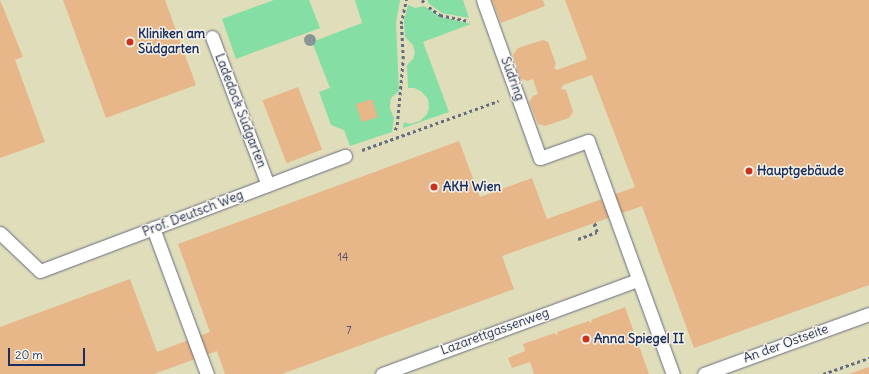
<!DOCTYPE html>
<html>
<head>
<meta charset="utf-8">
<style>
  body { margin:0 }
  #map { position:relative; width:869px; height:374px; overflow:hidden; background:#f1ddbd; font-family:Delius,sans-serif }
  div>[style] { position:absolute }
  .built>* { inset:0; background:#e0ddbb; transform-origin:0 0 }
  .green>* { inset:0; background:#85dea4 }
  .building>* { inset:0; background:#e7b689; transform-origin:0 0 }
  .path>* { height:2.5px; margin-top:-1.25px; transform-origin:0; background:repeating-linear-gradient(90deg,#666c7f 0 3px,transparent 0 6px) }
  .roads { filter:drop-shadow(0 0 1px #666c7f) drop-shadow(0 0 1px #666c7f) }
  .service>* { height:13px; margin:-6.5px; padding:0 6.5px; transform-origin:6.5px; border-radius:6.5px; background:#fff }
  .trees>* { width:12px; height:12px; margin:-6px; border-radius:50%; background:#8a9693 }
  .dots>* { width:11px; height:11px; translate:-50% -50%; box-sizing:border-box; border:2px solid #f7f3e8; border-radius:50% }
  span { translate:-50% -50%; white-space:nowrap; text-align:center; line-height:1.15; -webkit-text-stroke:3px #f7f3e8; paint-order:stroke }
  .number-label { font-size:11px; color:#4e5169 }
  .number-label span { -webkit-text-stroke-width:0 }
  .poi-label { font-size:13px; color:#1b2f5e; font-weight:700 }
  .left { translate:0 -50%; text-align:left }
  .street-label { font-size:13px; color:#1b2f5e }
  .scale { position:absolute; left:8px; top:348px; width:77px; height:18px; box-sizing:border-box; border:2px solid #1b2f5e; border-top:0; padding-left:5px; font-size:12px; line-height:14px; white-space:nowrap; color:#1b2f5e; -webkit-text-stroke:3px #f7f3e8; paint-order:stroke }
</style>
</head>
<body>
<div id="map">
  <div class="built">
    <i style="left:0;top:0;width:869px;height:374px"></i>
  </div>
  <div class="green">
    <i style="clip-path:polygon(274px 0,309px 0,320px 28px,236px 59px,222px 19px)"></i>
    <i style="clip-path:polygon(355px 0,400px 0,396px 23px,399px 91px,391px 98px,390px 104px,390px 109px,394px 118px,392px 132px,350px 146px,344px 130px,331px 125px,319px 92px,330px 88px,312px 42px,362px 23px)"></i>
    <i style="clip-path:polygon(428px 0,463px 0,469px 18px,442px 13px,428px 3px)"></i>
    <i style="clip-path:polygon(408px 5px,415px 8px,424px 6px,441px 17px,471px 24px,423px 42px,449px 112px,403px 128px,404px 122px,410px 124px,420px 121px,427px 114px,429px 108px,428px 99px,421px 91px,414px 88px,408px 88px,407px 65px,413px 59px,415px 53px,413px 45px,405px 37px,404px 21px)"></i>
  </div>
  <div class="building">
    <i style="clip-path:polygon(0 0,23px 57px,15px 60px,45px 142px,0 158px)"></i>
    <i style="clip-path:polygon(63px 0,165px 0,196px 85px,106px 118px)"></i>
    <i style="clip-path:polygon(492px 0,543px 0,545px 6px,501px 23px)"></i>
    <i style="clip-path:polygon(565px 0,869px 0,869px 285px,694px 348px,642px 206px,502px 256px,514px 289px,282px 374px,225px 374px,217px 351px,154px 374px,0 374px,0 327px,130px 279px,157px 352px,210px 332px,178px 244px,459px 141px,480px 197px,532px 178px,547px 219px,635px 187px,592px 75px,563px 85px,561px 89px,566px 90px,573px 112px,569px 118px,545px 126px,538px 124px,529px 102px,533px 96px,538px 94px,533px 79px,527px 81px,520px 78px,513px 55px,518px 48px,543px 40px,548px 42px,556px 64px,554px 68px,557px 70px,587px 59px)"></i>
    <i style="left:298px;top:87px;width:67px;height:38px;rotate:69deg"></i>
    <i style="left:372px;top:99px;width:19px;height:17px;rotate:72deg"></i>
    <i style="clip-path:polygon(625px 307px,649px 374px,534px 374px,530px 362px,512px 368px,508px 358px,525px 351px,523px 344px,555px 333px,556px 335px,558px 334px,557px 332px,589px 321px,590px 323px,592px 322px,591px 320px)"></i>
    <i style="clip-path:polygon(869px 367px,869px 374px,849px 374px)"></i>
  </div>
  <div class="path">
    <i style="left:422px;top:0;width:4px;rotate:45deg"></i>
    <i style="left:429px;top:7px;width:14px;rotate:36deg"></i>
    <i style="left:440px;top:15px;width:30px;rotate:12deg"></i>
    <i style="left:395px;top:130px;width:5px;rotate:-68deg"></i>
    <i style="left:397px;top:125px;width:66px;rotate:-84.8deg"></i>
    <i style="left:403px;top:59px;width:35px;rotate:-93deg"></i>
    <i style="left:401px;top:24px;width:25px;rotate:-78deg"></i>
    <i style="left:362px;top:150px;width:145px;rotate:-19.8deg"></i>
    <i style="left:578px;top:239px;width:20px;rotate:-20deg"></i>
    <i style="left:597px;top:232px;width:8px;rotate:-113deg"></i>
    <i style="left:594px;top:225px;width:4px;rotate:-34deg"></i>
    <i style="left:823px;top:374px;width:49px;rotate:-19.2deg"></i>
  </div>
  <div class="roads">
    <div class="service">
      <i style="left:483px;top:0;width:168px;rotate:70.2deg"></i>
      <i style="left:540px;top:158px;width:51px;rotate:-19.5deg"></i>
      <i style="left:588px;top:141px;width:248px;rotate:70deg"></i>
      <i style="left:212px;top:37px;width:158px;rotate:69.3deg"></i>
      <i style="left:153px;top:228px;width:156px;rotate:69.7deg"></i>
      <i style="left:0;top:233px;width:55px;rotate:43.5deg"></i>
      <i style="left:40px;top:271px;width:326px;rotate:-20.7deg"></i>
      <i style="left:382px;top:374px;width:273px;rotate:-20.2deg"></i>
      <i style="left:704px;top:374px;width:176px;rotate:-20deg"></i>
    </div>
  </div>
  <div class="trees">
    <i style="left:310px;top:40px"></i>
  </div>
  <div class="dots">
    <i style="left:130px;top:42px;background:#c8321e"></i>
    <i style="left:749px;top:171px;background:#c8321e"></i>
    <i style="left:434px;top:187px;background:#c8321e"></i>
    <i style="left:586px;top:339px;background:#c8321e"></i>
  </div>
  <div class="number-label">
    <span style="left:343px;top:257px">14</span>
    <span style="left:349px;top:330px">7</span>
  </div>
  <div class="poi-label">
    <span class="left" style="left:138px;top:42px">Kliniken am<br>Südgarten</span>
    <span class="left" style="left:757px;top:171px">Hauptgebäude</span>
    <span class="left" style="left:443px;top:187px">AKH Wien</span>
    <span class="left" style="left:594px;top:339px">Anna Spiegel II</span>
  </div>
  <div class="street-label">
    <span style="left:512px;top:79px;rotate:70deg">Südring</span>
    <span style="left:240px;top:111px;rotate:69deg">Ladedock Südgarten</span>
    <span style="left:193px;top:214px;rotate:-21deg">Prof. Deutsch Weg</span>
    <span style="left:495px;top:332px;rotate:-20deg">Lazarettgassenweg</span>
    <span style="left:786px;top:344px;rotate:-20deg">An der Ostseite</span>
  </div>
  <div class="scale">20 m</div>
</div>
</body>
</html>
